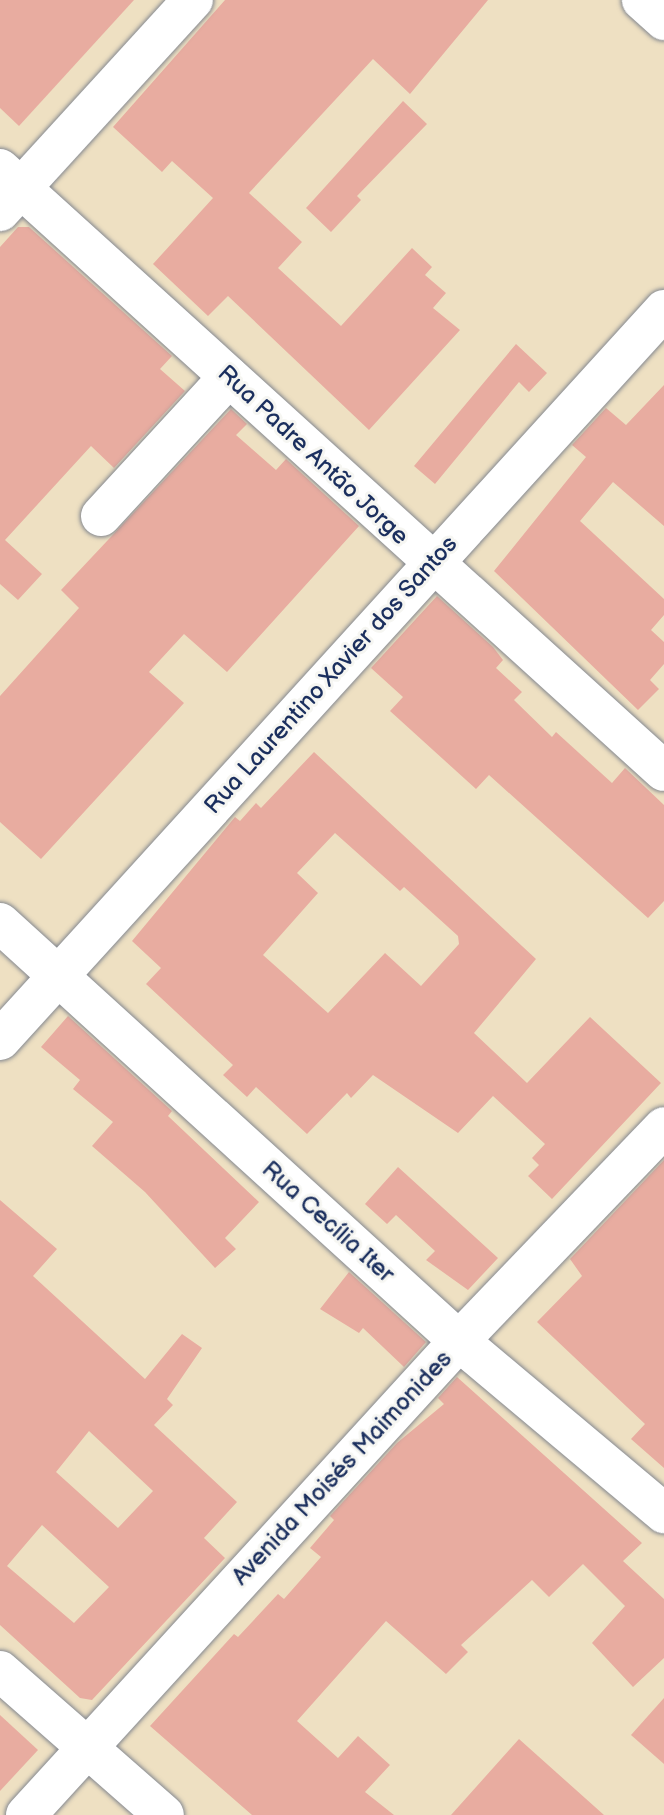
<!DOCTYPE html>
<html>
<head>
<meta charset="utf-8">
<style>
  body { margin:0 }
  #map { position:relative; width:664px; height:1815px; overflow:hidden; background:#eee0c2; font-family:"Balsamiq Sans",sans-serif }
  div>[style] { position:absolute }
  .building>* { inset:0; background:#e8aca0 }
  .roads { filter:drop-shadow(0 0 2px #848890) drop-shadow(0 0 2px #848890) }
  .minor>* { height:40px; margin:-20px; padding:0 20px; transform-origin:20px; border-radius:20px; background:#fff }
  span { translate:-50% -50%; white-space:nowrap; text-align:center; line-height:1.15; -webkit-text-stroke:6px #f6f6f2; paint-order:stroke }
  .street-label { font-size:24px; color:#1b2f5e }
</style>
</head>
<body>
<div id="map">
  <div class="building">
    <i style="clip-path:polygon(0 0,134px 0,19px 126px,0 108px)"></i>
    <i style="clip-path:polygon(225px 0,488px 0,410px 94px,373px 59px,249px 193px,302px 242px,278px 268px,341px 326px,412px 248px,432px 267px,425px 275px,446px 293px,433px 308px,460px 330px,369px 430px,228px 296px,208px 316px,153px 264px,213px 198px,172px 161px,162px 172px,113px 127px)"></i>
    <i style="clip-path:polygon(403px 101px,427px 124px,357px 196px,361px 200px,331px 232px,306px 208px)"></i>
    <i style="clip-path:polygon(18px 227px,29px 227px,172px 356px,160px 369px,185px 391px,114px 468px,91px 446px,5px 540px,42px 574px,18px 600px,0 584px,0 247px)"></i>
    <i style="clip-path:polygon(516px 344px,547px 373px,529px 392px,519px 382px,435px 484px,414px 466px)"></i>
    <i style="clip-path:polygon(664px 385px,664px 526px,613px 482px,580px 521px,664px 599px,664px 615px,651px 630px,664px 642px,664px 664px,650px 680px,659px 689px,638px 710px,494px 571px,586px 457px,572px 445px,606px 408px,626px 425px)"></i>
    <i style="clip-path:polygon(231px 409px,247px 424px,236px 435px,276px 470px,286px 459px,359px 526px,227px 672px,184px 634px,149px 672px,184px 703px,41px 859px,0 822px,0 696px,79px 608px,61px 590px)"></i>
    <i style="clip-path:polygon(437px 596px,493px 647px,503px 660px,496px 668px,522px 692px,514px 700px,552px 737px,556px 732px,612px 783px,625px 768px,664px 805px,664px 901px,648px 918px,489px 775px,476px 789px,390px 711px,403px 697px,371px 668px)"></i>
    <i style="clip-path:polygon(evenodd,314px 752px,536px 959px,474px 1033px,527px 1083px,590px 1017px,661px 1083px,552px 1199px,528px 1176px,539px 1165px,532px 1158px,545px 1144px,493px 1096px,458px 1133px,373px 1075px,351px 1098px,347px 1093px,307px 1134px,256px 1087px,247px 1097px,223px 1075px,233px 1065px,146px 984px,161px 968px,132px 941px,235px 817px,240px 821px,256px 803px,261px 808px,314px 752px,335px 833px,400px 891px,404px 887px,458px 936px,459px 944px,421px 986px,385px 953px,328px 1013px,263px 955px,318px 893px,297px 873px,335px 833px)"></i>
    <i style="clip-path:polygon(68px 1016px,172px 1111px,168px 1116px,259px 1202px,225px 1238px,236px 1249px,215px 1268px,145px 1192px,92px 1146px,113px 1122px,73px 1089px,80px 1080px,41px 1047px)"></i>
    <i style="clip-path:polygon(664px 1160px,664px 1468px,631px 1439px,645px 1424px,537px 1322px,582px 1276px,570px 1259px)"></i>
    <i style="clip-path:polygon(398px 1167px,498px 1258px,468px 1290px,426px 1260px,435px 1251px,396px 1215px,387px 1224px,365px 1204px)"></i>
    <i style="clip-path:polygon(evenodd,0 1200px,57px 1249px,33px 1276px,145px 1379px,182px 1334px,202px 1348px,167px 1399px,173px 1405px,154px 1425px,237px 1502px,204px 1538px,225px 1558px,92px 1700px,80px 1698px,0 1625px,0 1200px,89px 1431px,153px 1491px,118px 1528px,56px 1472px,89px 1431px,0 1200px,42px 1525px,109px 1587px,74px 1623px,7px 1566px,42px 1525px)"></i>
    <i style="clip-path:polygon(349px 1272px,426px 1342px,404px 1367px,363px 1328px,359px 1333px,320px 1309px)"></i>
    <i style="clip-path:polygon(457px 1377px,642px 1543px,623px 1561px,664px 1599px,664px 1658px,633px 1687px,592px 1643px,625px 1606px,583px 1564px,549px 1597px,532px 1580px,461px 1645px,468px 1652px,446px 1674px,386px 1621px,297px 1721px,338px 1758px,358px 1736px,390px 1765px,365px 1792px,394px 1815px,252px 1815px,150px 1726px,234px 1634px,238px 1637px,278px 1594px,284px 1599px,321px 1557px,310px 1548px,334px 1520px,330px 1516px,397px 1443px,444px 1404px,438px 1398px)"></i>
    <i style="clip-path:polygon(664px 1698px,664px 1764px,631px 1735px)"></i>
    <i style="clip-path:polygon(0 1715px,38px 1750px,0 1791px)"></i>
    <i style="clip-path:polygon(519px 1739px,557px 1773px,604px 1815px,451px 1815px)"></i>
  </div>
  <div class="roads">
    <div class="minor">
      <i style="left:642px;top:0;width:30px;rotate:42deg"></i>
      <i style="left:0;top:169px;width:896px;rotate:42.2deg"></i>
      <i style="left:0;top:211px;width:286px;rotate:-47.6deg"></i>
      <i style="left:101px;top:516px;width:189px;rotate:-47.4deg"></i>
      <i style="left:0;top:923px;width:621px;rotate:42.32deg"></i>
      <i style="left:459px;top:1341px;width:268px;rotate:40deg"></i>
      <i style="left:0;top:1040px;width:987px;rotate:-47.71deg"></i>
      <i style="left:0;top:1671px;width:218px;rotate:41.3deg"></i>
      <i style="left:26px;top:1815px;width:642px;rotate:-47.59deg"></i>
      <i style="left:459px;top:1341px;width:296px;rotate:-46.2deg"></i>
    </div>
  </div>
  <div class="street-label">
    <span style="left:313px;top:455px;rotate:43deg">Rua Padre Antão Jorge</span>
    <span style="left:331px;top:675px;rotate:-48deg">Rua Laurentino Xavier dos Santos</span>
    <span style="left:328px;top:1222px;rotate:42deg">Rua Cecília Iter</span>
    <span style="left:342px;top:1468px;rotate:-47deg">Avenida Moisés Maimonides</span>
  </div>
</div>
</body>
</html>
